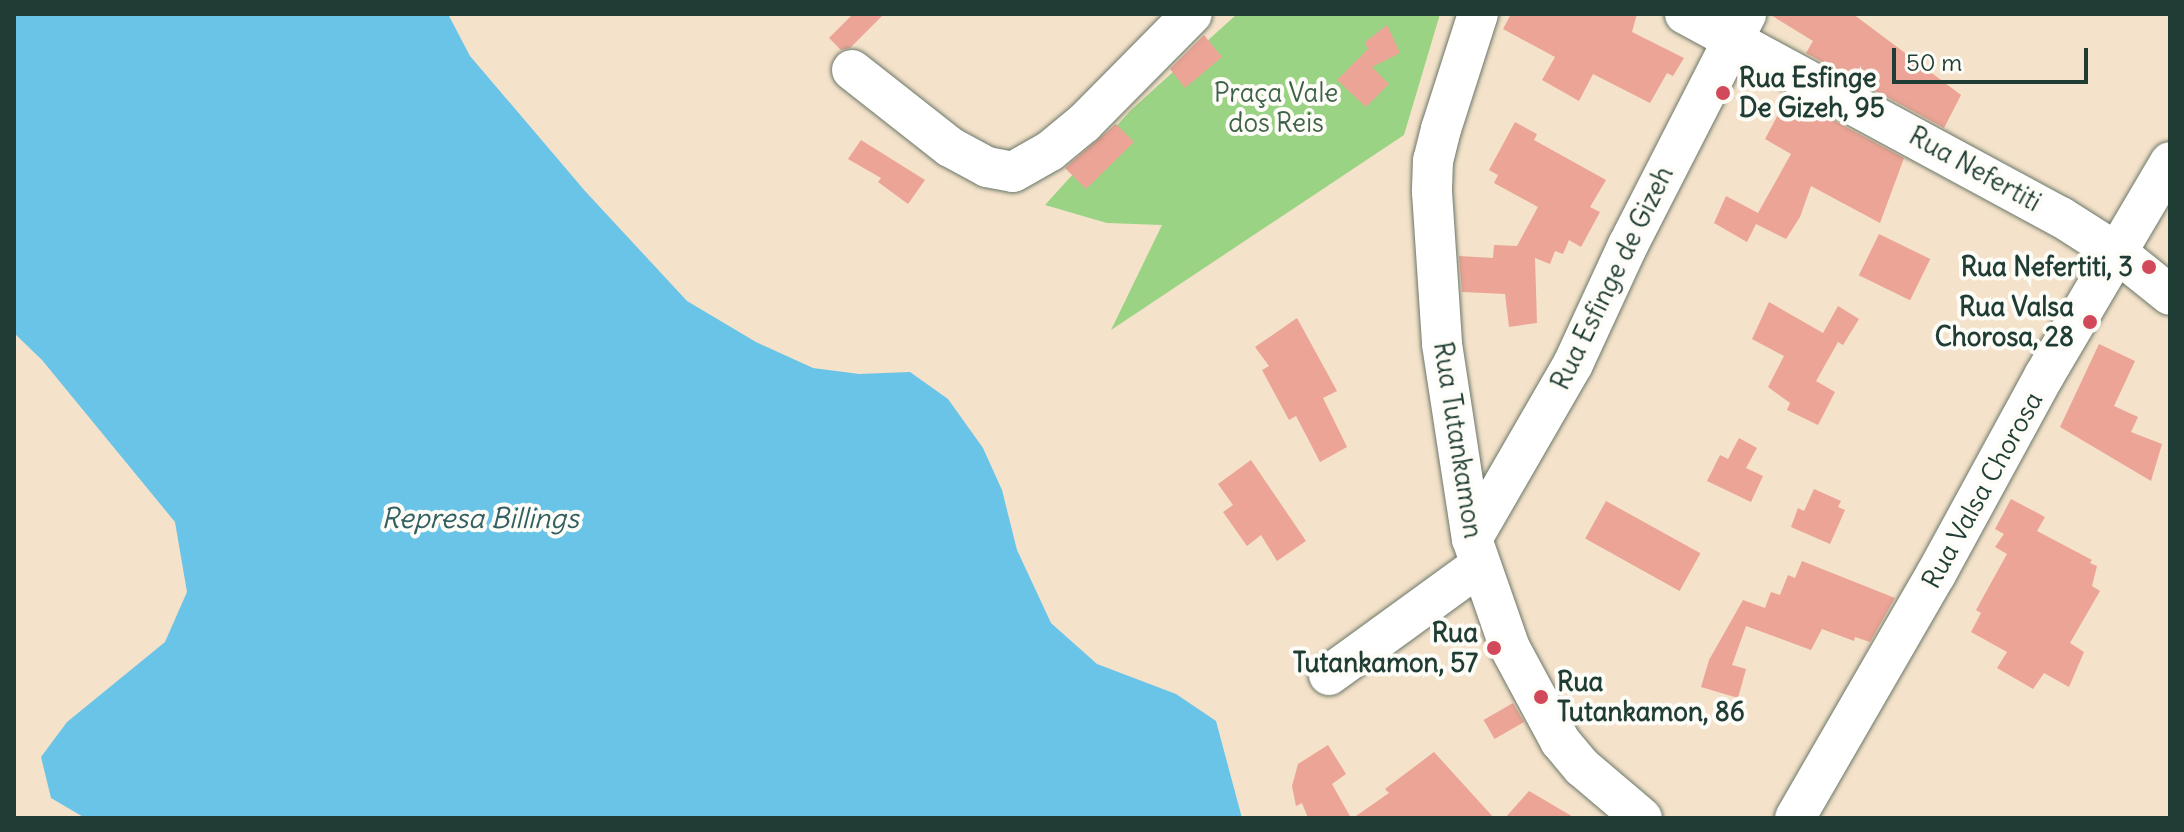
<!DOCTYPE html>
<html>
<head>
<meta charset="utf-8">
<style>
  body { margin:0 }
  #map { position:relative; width:2184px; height:832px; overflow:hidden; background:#f5e2ca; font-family:Delius,sans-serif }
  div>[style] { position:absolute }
  .green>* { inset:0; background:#9bd385 }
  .water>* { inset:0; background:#69c4e7 }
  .building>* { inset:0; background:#eba495; transform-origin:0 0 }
  .roads { filter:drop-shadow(0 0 2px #6a7768) drop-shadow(0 0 2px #6a7768) }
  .minor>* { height:40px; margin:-20px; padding:0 20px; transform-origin:20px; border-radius:20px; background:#fff }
  .dots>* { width:22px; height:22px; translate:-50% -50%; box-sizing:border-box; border:4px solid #fdfcf7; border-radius:50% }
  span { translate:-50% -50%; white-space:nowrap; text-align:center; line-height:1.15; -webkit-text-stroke:8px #fdfcf7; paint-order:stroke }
  .poi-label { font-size:26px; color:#1f3d34; font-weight:700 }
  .left { translate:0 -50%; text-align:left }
  .right { translate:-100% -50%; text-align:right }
  .park-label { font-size:26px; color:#3e6248 }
  .street-label { font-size:26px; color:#1f3d34 }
  .water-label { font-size:28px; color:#325f61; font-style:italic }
  .frame { position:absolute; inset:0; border:16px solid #1f3d34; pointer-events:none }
  .scale { position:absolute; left:1892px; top:48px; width:196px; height:36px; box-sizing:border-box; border:4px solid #1f3d34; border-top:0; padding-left:10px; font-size:24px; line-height:28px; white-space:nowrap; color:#1f3d34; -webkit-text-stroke:6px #fdfcf7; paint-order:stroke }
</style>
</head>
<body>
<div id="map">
  <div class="green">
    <i style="clip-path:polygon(1237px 14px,1440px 14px,1404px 135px,1111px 330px,1162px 225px,1107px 223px,1045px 205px,1131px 110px)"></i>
  </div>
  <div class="water">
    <i style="clip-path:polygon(14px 14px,448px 14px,470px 56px,585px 191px,687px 301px,756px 342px,813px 368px,859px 374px,910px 372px,948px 399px,983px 448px,1002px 490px,1017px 550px,1051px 623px,1097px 664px,1176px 694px,1216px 721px,1242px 818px,85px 818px,51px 798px,41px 757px,67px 722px,165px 642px,187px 592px,175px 522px,42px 360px,14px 333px)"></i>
  </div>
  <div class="building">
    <i style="clip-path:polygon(853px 14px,884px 14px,850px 48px,841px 50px,829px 38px)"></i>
    <i style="clip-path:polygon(1511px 14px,1637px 14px,1632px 32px,1684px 58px,1673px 76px,1667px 73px,1650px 103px,1593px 74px,1579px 101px,1542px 80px,1555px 57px,1503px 29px)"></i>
    <i style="clip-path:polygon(1769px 14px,1853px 14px,1961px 95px,1944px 128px,1806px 53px,1813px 41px)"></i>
    <i style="clip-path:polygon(1387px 25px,1400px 53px,1372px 67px,1389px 84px,1366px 107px,1337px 80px,1368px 49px,1365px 42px)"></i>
    <i style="clip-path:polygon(1204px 35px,1222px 57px,1185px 88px,1170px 69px)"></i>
    <i style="clip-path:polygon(1788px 96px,1904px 158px,1880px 223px,1811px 186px,1800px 217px,1786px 239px,1756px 224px,1747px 242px,1714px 223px,1726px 196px,1758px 213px,1791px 154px,1765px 139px)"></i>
    <i style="clip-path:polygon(1515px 122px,1537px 134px,1534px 140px,1606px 180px,1590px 207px,1600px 212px,1581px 247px,1569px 240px,1563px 254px,1555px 251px,1550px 264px,1535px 258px,1537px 323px,1509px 327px,1505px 294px,1462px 292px,1459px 256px,1493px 258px,1494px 245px,1517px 246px,1538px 207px,1494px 183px,1498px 175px,1489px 170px)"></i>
    <i style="clip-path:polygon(1116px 124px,1134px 142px,1086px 189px,1065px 168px)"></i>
    <i style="clip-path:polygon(861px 140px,925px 180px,908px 204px,878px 182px,881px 178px,848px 159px)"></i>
    <i style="left:1879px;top:234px;width:57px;height:46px;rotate:26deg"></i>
    <i style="clip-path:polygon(1769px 302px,1823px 333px,1838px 306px,1859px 319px,1843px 345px,1838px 342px,1816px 381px,1835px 392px,1818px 425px,1787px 410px,1790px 403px,1768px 387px,1784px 356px,1752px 339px)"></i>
    <i style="clip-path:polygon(1297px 318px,1337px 391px,1323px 398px,1347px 447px,1320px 462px,1296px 416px,1289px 420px,1262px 370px,1269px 366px,1255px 347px)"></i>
    <i style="clip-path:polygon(2099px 344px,2135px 361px,2114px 406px,2138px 417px,2131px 432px,2162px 444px,2151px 481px,2060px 427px)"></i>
    <i style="clip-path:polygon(1739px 438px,1757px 448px,1746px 468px,1763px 476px,1751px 502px,1707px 481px,1720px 455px,1728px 459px)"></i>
    <i style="clip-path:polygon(1251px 460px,1306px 541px,1277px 561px,1261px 535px,1247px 546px,1223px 512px,1233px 505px,1218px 484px)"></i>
    <i style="clip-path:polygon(1814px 489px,1841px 501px,1838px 507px,1845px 510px,1830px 544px,1791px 527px,1798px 508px,1804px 511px)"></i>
    <i style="clip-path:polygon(2011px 499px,2045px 517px,2037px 531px,2092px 560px,2090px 563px,2097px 566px,2092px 586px,2100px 591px,2070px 643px,2084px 652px,2069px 687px,2044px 673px,2033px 689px,1997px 668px,2007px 652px,1971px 632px,1981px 613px,1976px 610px,2007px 554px,1995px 547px,2004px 534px,1995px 529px)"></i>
    <i style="left:1606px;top:501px;width:108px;height:43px;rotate:29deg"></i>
    <i style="clip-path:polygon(1802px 561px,1895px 598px,1870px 642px,1855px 637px,1854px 641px,1822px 629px,1811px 650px,1746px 626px,1732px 665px,1746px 669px,1738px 698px,1701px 687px,1709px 660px,1743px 600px,1765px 608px,1771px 592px,1780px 595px,1788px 575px,1795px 578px)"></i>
    <i style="left:1513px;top:703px;width:22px;height:34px;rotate:60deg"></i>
    <i style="clip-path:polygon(1328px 745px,1346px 774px,1332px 784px,1351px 818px,1308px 818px,1302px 803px,1296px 806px,1292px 786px,1298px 764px)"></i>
    <i style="clip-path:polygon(1434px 752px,1494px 818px,1353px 818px,1389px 793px,1385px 789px)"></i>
    <i style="clip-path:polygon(1529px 791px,1575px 818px,1505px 818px)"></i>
  </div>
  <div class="roads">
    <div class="minor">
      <i style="left:1478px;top:14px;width:121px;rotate:107.8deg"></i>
      <i style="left:1441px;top:129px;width:32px;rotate:104deg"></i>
      <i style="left:1433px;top:160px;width:32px;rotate:92deg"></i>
      <i style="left:1432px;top:192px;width:152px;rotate:86.2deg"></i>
      <i style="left:1442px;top:344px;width:197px;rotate:81.3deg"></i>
      <i style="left:1472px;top:539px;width:115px;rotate:70.8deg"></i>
      <i style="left:1510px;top:648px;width:106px;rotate:61.7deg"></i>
      <i style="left:1560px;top:741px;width:35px;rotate:50deg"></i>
      <i style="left:1583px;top:768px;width:77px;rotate:40.3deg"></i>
      <i style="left:1685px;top:14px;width:427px;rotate:28.4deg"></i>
      <i style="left:2061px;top:217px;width:69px;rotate:32.5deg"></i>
      <i style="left:2119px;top:254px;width:65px;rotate:38.8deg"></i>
      <i style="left:852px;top:70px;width:125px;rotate:38.2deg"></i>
      <i style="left:950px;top:147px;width:42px;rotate:28.4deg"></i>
      <i style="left:987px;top:167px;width:26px;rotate:11deg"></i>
      <i style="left:1013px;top:172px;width:43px;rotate:-29.6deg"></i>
      <i style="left:1050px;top:151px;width:44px;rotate:-39.5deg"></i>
      <i style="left:1084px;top:123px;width:153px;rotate:-45.3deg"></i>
      <i style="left:1472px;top:539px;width:202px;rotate:-60deg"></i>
      <i style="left:1573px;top:364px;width:131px;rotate:-65.2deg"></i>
      <i style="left:1628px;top:245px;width:259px;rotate:-62.9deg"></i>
      <i style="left:1329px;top:675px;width:185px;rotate:-36deg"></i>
      <i style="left:1795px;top:818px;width:282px;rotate:-60deg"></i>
      <i style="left:1936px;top:574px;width:226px;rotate:-61.4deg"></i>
      <i style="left:2044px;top:376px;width:248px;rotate:-59.5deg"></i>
    </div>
  </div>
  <div class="dots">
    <i style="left:1723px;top:93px;background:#d1495b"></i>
    <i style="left:2149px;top:267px;background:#d1495b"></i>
    <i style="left:2090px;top:322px;background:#d1495b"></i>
    <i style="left:1494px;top:648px;background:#d1495b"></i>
    <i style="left:1541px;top:697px;background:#d1495b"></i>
  </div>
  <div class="poi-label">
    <span class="left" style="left:1739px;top:93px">Rua Esfinge<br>De Gizeh, 95</span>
    <span class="right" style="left:2133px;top:267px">Rua Nefertiti, 3</span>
    <span class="right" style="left:2074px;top:322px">Rua Valsa<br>Chorosa, 28</span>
    <span class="right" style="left:1478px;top:648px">Rua<br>Tutankamon, 57</span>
    <span class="left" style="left:1557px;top:697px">Rua<br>Tutankamon, 86</span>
  </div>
  <div class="park-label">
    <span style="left:1276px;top:108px">Praça Vale<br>dos Reis</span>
  </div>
  <div class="street-label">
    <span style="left:1975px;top:169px;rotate:29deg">Rua Nefertiti</span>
    <span style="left:1612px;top:278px;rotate:-64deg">Rua Esfinge de Gizeh</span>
    <span style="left:1458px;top:440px;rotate:81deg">Rua Tutankamon</span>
    <span style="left:1982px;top:490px;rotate:-61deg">Rua Valsa Chorosa</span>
  </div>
  <div class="water-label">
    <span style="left:480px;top:518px">Represa Billings</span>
  </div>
  <div class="frame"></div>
  <div class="scale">50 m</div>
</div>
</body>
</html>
